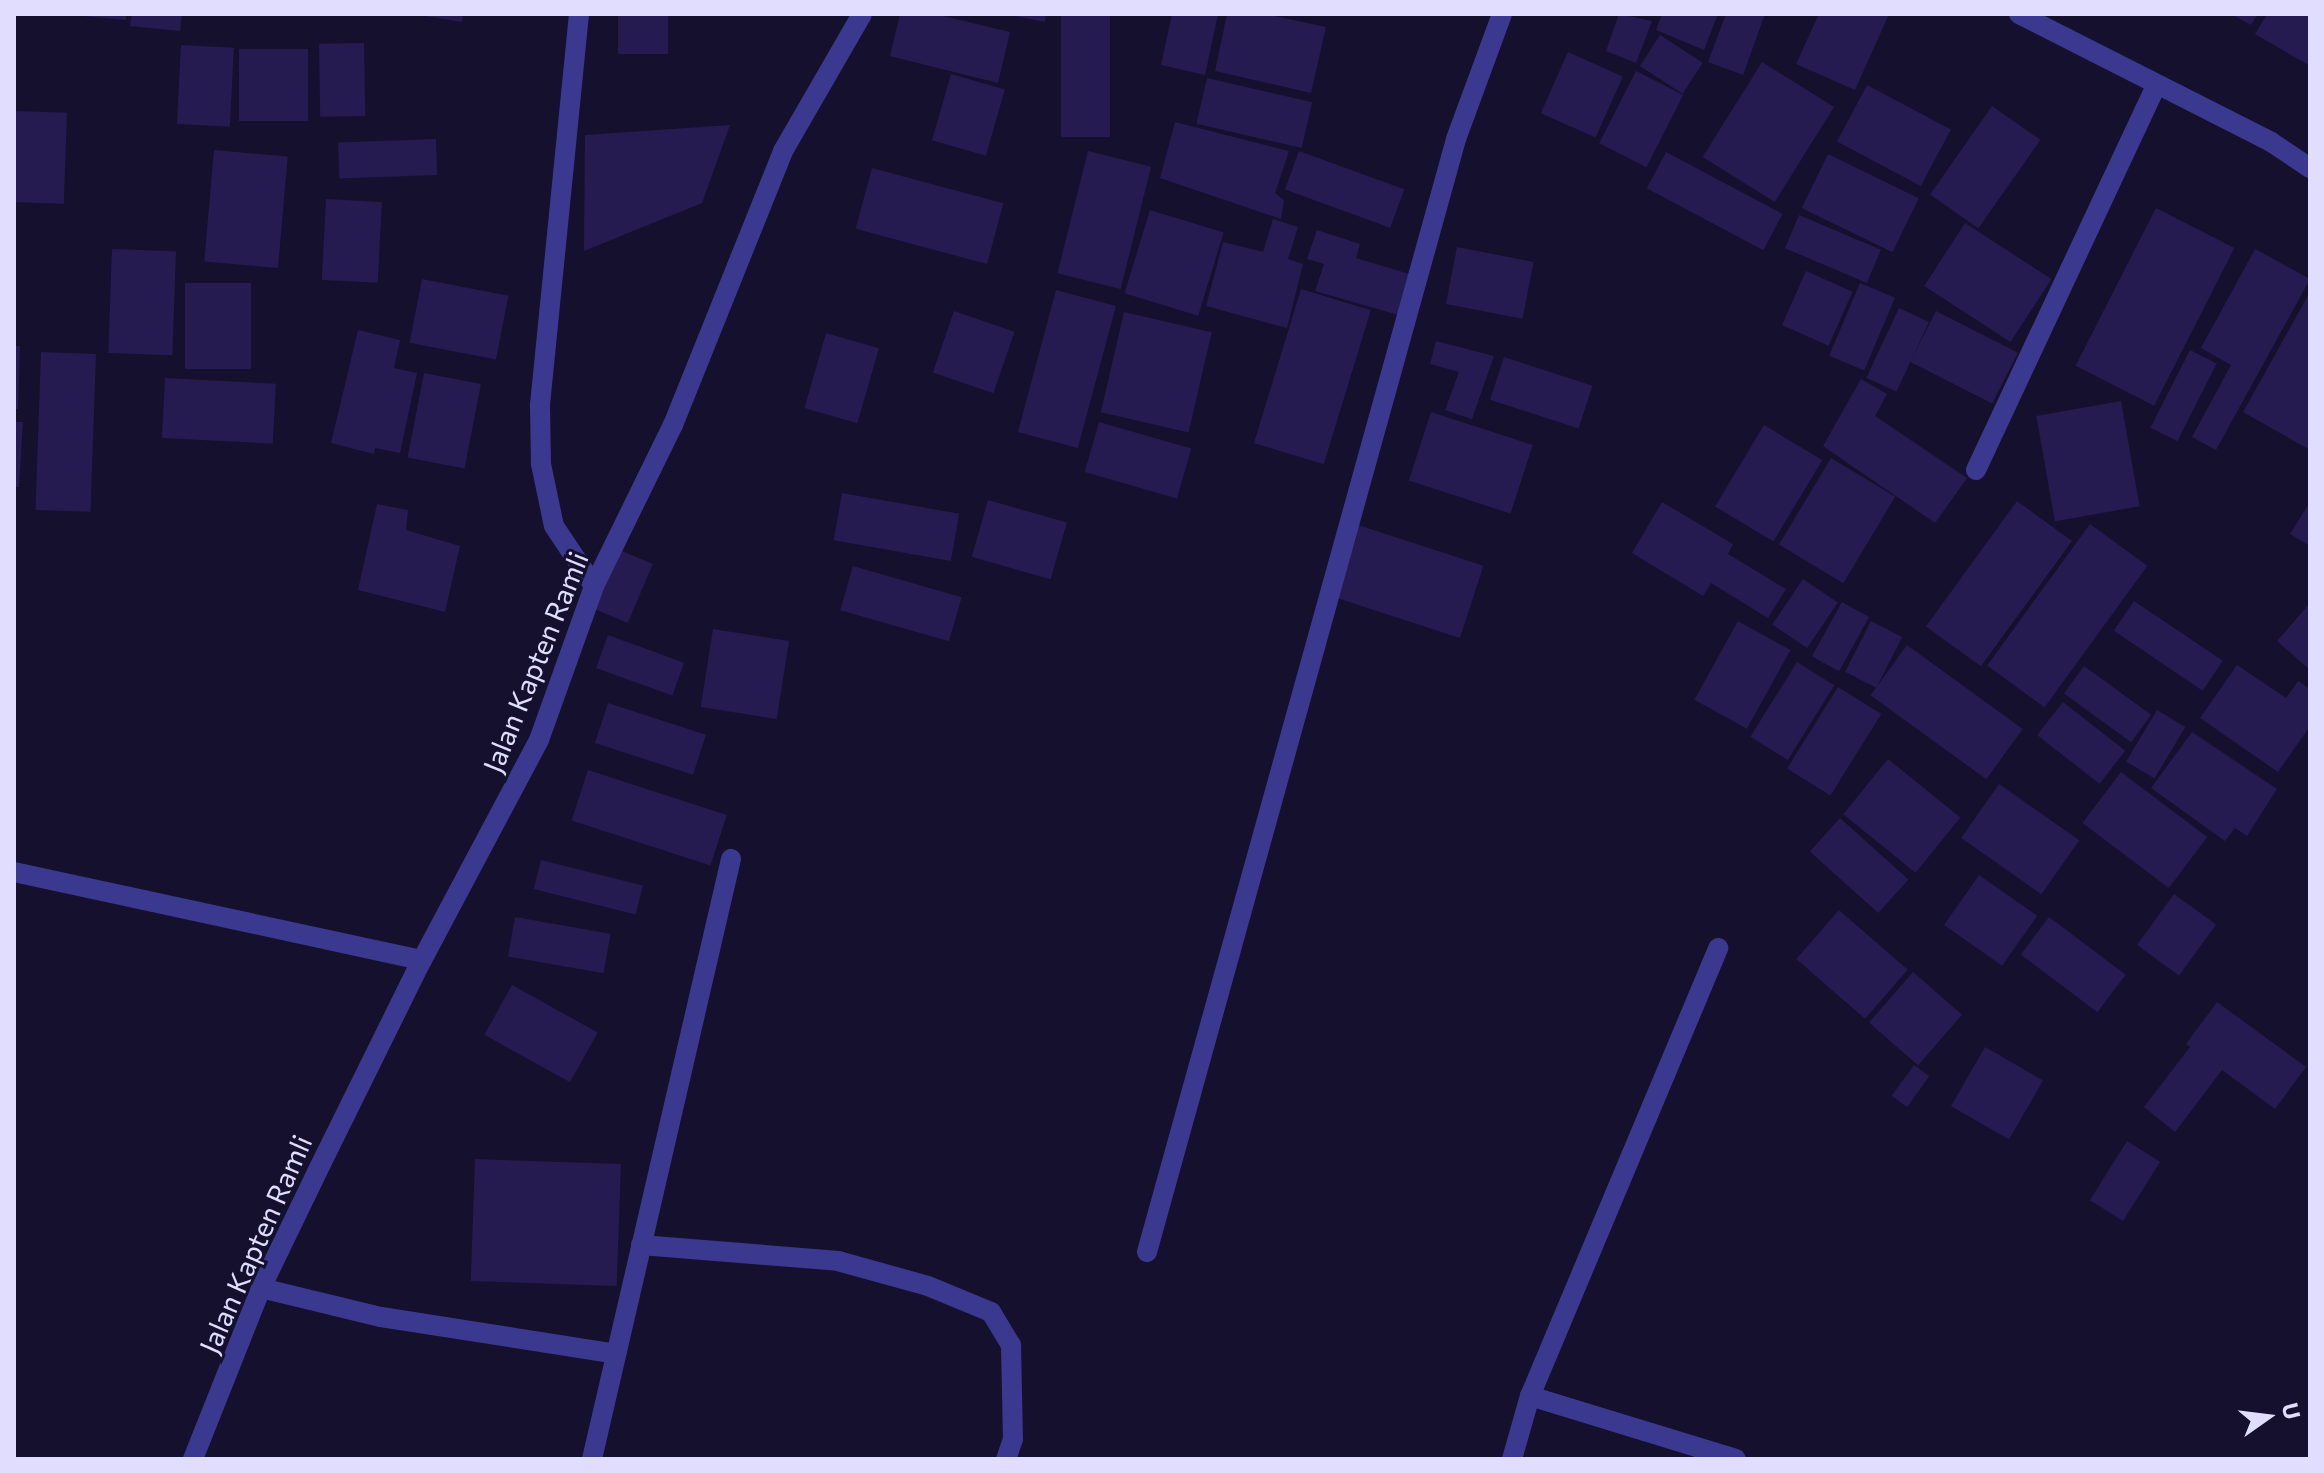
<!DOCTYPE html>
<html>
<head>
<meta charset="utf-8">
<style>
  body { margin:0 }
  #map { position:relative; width:2324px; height:1473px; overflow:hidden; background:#15102e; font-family:Commissioner,sans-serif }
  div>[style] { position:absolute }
  .building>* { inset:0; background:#251b50; transform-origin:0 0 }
  .minor>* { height:20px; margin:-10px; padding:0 10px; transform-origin:10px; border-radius:10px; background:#3b398f }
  span { translate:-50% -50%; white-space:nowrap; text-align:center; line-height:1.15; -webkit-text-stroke:6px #15102e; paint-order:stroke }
  .street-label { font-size:28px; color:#e0ddff }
  .frame { position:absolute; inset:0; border:16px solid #e0ddff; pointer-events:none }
  .north { position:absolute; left:2228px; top:1377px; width:80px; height:80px; -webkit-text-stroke:6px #15102e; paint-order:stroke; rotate:76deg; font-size:22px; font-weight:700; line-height:32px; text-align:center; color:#e0ddff }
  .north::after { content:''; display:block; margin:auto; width:28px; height:36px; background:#e0ddff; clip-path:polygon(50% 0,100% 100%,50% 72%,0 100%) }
</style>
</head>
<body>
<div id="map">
  <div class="building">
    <i style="clip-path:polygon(62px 14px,126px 14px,126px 20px)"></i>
    <i style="clip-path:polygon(132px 14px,182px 14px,180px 31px,130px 26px)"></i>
    <i style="clip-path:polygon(413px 14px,463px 14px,462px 22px)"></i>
    <i style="left:618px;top:14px;width:50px;height:40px"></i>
    <i style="clip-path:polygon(900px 14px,935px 14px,1010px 32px,998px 83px,890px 56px)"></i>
    <i style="clip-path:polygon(1005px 14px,1046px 14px,1045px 22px)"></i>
    <i style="left:1061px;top:14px;width:49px;height:123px"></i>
    <i style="clip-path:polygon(1172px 14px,1218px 14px,1205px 75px,1161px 65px)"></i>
    <i style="clip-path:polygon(1227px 14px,1265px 14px,1326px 27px,1311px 93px,1215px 71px)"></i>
    <i style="clip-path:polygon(1619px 14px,1652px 21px,1636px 63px,1606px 51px)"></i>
    <i style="clip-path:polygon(1662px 14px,1718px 14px,1704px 50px,1656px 30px)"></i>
    <i style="clip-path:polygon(1726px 14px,1765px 14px,1743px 75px,1708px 62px)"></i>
    <i style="clip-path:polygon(1819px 14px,1889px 14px,1855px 90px,1796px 64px)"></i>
    <i style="clip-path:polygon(2231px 14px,2258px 14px,2251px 25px)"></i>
    <i style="clip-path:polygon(2267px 14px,2310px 14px,2310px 66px,2255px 34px)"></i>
    <i style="left:1660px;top:35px;width:51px;height:37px;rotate:33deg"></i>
    <i style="left:364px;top:43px;width:73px;height:45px;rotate:89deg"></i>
    <i style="left:181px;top:45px;width:53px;height:79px;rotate:3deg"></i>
    <i style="left:239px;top:49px;width:69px;height:72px"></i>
    <i style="left:1568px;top:52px;width:60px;height:67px;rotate:24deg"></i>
    <i style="left:1762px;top:62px;width:85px;height:112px;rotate:32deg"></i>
    <i style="left:1636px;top:71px;width:53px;height:81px;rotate:27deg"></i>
    <i style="left:951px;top:74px;width:56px;height:69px;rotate:16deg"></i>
    <i style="left:1207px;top:78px;width:108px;height:47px;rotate:13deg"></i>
    <i style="left:1867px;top:85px;width:95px;height:64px;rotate:28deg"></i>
    <i style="left:1992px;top:106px;width:59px;height:108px;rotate:35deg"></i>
    <i style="left:14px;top:111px;width:53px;height:91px;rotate:2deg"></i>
    <i style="clip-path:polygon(1175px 122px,1289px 151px,1275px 193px,1284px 200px,1281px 219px,1160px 178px)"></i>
    <i style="clip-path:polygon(730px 125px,702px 203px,584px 251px,585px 135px)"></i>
    <i style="left:436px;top:139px;width:36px;height:98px;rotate:88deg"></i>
    <i style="left:214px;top:150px;width:74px;height:112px;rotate:5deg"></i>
    <i style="left:1088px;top:151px;width:65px;height:126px;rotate:14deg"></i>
    <i style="left:1299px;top:151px;width:112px;height:41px;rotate:20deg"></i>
    <i style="left:1666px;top:152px;width:132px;height:41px;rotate:28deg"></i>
    <i style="left:1828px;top:154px;width:101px;height:60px;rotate:26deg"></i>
    <i style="left:872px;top:168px;width:136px;height:63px;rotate:15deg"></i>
    <i style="left:326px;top:199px;width:56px;height:81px;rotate:3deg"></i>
    <i style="left:2156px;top:208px;width:88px;height:177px;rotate:27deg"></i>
    <i style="left:1150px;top:210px;width:77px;height:87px;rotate:17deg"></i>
    <i style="left:1799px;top:215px;width:89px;height:36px;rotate:23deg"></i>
    <i style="clip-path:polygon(1273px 219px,1298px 227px,1288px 259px,1303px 264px,1287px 328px,1206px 306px,1223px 242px,1263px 252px)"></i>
    <i style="left:1965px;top:223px;width:103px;height:75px;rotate:33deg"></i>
    <i style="clip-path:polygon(1317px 230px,1360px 244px,1356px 258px,1416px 276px,1405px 317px,1315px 291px,1324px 264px,1307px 259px)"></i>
    <i style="left:1457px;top:247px;width:78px;height:58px;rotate:11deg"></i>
    <i style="left:112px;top:249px;width:64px;height:104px;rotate:2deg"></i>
    <i style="clip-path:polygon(2255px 249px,2310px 279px,2216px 450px,2192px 437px,2231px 365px,2201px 348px)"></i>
    <i style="left:1806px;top:271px;width:51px;height:59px;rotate:24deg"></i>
    <i style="left:422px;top:279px;width:88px;height:65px;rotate:11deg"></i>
    <i style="left:251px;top:283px;width:86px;height:66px;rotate:90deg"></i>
    <i style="left:1860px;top:283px;width:38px;height:79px;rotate:23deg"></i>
    <i style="left:1301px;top:289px;width:73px;height:161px;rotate:17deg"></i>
    <i style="left:1056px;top:290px;width:62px;height:147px;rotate:15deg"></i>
    <i style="clip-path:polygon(2310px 292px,2310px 450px,2243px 412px)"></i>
    <i style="left:1899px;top:308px;width:33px;height:77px;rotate:25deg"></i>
    <i style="left:954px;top:311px;width:64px;height:65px;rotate:19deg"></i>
    <i style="left:1936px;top:311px;width:92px;height:57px;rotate:27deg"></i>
    <i style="left:1124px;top:312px;width:90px;height:103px;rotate:13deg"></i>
    <i style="clip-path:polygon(358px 330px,400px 340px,394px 368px,417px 373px,400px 453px,375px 448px,374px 454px,331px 443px)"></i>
    <i style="left:826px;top:333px;width:55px;height:78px;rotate:16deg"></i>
    <i style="clip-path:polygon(1436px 341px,1494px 356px,1472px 419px,1445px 410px,1459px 372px,1430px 364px)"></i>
    <i style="clip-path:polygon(14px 346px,20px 346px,18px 409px,14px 409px)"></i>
    <i style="left:2190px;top:350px;width:30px;height:87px;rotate:27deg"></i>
    <i style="left:41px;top:352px;width:55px;height:158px;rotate:2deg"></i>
    <i style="left:1504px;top:357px;width:93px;height:45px;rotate:18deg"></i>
    <i style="left:424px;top:373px;width:58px;height:86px;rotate:11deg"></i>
    <i style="left:165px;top:378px;width:111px;height:60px;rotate:3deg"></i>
    <i style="clip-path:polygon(1861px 379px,1887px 394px,1875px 416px,1967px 478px,1935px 523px,1823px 446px)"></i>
    <i style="left:2121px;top:401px;width:107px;height:86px;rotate:80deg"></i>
    <i style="left:1431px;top:412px;width:107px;height:72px;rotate:18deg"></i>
    <i style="clip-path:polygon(14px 422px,23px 422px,19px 487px,14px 487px)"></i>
    <i style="left:1099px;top:422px;width:96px;height:52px;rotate:16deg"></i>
    <i style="left:1764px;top:425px;width:68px;height:95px;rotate:31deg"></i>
    <i style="left:1831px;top:458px;width:75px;height:101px;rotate:31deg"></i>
    <i style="left:842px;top:493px;width:119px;height:48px;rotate:10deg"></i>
    <i style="left:988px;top:500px;width:82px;height:59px;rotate:16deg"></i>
    <i style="left:2017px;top:501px;width:68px;height:155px;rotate:36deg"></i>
    <i style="clip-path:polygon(1662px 502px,1733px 544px,1728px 554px,1786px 589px,1768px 618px,1711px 583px,1703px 596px,1632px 553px)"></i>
    <i style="clip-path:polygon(2310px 502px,2310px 546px,2290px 534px)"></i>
    <i style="clip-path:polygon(377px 504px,408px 510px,406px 530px,460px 546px,445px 612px,358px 590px)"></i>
    <i style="left:1355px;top:524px;width:135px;height:76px;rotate:18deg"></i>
    <i style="left:2090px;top:524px;width:71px;height:175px;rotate:36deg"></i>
    <i style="left:615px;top:548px;width:41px;height:64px;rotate:23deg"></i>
    <i style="left:853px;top:566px;width:113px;height:46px;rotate:16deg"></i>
    <i style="left:1803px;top:579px;width:42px;height:55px;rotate:34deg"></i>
    <i style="left:2134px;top:601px;width:107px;height:36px;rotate:34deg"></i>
    <i style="left:1842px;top:602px;width:31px;height:62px;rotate:29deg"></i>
    <i style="clip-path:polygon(2310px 603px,2310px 670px,2277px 641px)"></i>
    <i style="left:1738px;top:621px;width:60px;height:90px;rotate:29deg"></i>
    <i style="left:1871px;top:621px;width:35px;height:57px;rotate:27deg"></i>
    <i style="left:713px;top:629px;width:77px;height:79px;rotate:9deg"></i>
    <i style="left:608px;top:635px;width:81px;height:35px;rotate:20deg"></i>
    <i style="left:1907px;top:645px;width:143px;height:62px;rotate:36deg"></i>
    <i style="left:1797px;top:662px;width:44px;height:88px;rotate:32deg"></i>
    <i style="clip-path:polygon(2237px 665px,2286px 698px,2298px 681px,2310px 689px,2310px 726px,2278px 772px,2200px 718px)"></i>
    <i style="left:2084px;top:666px;width:83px;height:34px;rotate:36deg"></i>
    <i style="left:1838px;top:687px;width:51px;height:96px;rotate:32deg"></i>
    <i style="left:2063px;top:702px;width:79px;height:42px;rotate:38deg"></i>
    <i style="left:608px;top:703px;width:103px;height:42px;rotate:18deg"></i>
    <i style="left:2157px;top:710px;width:33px;height:60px;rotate:31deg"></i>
    <i style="clip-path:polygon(2192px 732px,2277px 789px,2247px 836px,2235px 828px,2225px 841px,2151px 788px)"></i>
    <i style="left:1888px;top:759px;width:93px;height:71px;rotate:39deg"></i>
    <i style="left:588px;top:770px;width:146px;height:53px;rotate:18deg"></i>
    <i style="left:2121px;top:772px;width:108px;height:64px;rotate:37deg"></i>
    <i style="left:1999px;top:784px;width:98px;height:66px;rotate:35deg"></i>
    <i style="left:1840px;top:818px;width:92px;height:45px;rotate:42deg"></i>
    <i style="left:541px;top:860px;width:105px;height:30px;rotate:14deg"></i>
    <i style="left:1979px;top:875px;width:71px;height:61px;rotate:35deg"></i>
    <i style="left:2174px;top:894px;width:52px;height:63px;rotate:36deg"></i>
    <i style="left:1839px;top:910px;width:91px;height:65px;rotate:41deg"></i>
    <i style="left:515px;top:917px;width:97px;height:40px;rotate:10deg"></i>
    <i style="left:2049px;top:917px;width:96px;height:47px;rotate:37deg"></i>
    <i style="left:1913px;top:972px;width:65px;height:67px;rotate:41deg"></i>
    <i style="left:512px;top:985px;width:98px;height:57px;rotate:29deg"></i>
    <i style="clip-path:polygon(2217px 1002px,2306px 1067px,2275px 1109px,2222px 1070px,2175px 1132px,2144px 1107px,2190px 1047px,2186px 1044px)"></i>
    <i style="left:1985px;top:1047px;width:67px;height:68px;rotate:30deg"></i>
    <i style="left:1914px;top:1065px;width:19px;height:38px;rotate:36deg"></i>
    <i style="left:2127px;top:1141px;width:39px;height:70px;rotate:32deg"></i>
    <i style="left:475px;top:1159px;width:146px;height:122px;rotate:2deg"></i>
  </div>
  <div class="minor">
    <i style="left:579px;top:14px;width:394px;rotate:95.7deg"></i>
    <i style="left:540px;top:406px;width:58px;rotate:89deg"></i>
    <i style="left:541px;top:464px;width:63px;rotate:78.2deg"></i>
    <i style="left:554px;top:526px;width:72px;rotate:56.3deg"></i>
    <i style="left:2019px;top:14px;width:283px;rotate:26.9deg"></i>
    <i style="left:2271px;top:142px;width:47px;rotate:33.7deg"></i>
    <i style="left:1976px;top:470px;width:426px;rotate:-64.9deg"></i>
    <i style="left:14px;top:872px;width:417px;rotate:12.2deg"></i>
    <i style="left:641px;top:1245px;width:198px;rotate:4.6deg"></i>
    <i style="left:838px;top:1261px;width:93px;rotate:15.5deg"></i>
    <i style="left:928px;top:1286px;width:68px;rotate:22.4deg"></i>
    <i style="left:991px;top:1312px;width:39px;rotate:59deg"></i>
    <i style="left:1011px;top:1345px;width:94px;rotate:88.8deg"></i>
    <i style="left:1013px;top:1439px;width:21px;rotate:109deg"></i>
    <i style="left:1147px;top:1252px;width:1155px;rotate:-74.48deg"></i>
    <i style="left:1456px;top:139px;width:133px;rotate:-69.8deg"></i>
    <i style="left:261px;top:1288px;width:123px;rotate:13.6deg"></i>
    <i style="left:381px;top:1317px;width:238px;rotate:8.9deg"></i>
    <i style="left:1530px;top:1396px;width:215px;rotate:17deg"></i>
    <i style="left:193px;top:1459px;width:184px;rotate:-68.3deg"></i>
    <i style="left:261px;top:1288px;width:129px;rotate:-64.2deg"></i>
    <i style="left:317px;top:1172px;width:237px;rotate:-63.7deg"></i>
    <i style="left:422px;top:960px;width:249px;rotate:-62deg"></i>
    <i style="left:539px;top:740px;width:164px;rotate:-70.3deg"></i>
    <i style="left:594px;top:586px;width:179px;rotate:-63.9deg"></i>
    <i style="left:673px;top:425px;width:295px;rotate:-68.1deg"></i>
    <i style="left:783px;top:151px;width:158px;rotate:-60deg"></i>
    <i style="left:592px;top:1459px;width:616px;rotate:-76.96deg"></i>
    <i style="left:1512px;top:1459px;width:66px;rotate:-74.1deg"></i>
    <i style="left:1530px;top:1396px;width:486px;rotate:-67.2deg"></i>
  </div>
  <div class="street-label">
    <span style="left:535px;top:662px;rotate:-68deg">Jalan Kapten Ramli</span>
    <span style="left:255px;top:1244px;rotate:-66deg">Jalan Kapten Ramli</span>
  </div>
  <div class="frame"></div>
  <div class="north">U</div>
</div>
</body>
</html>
